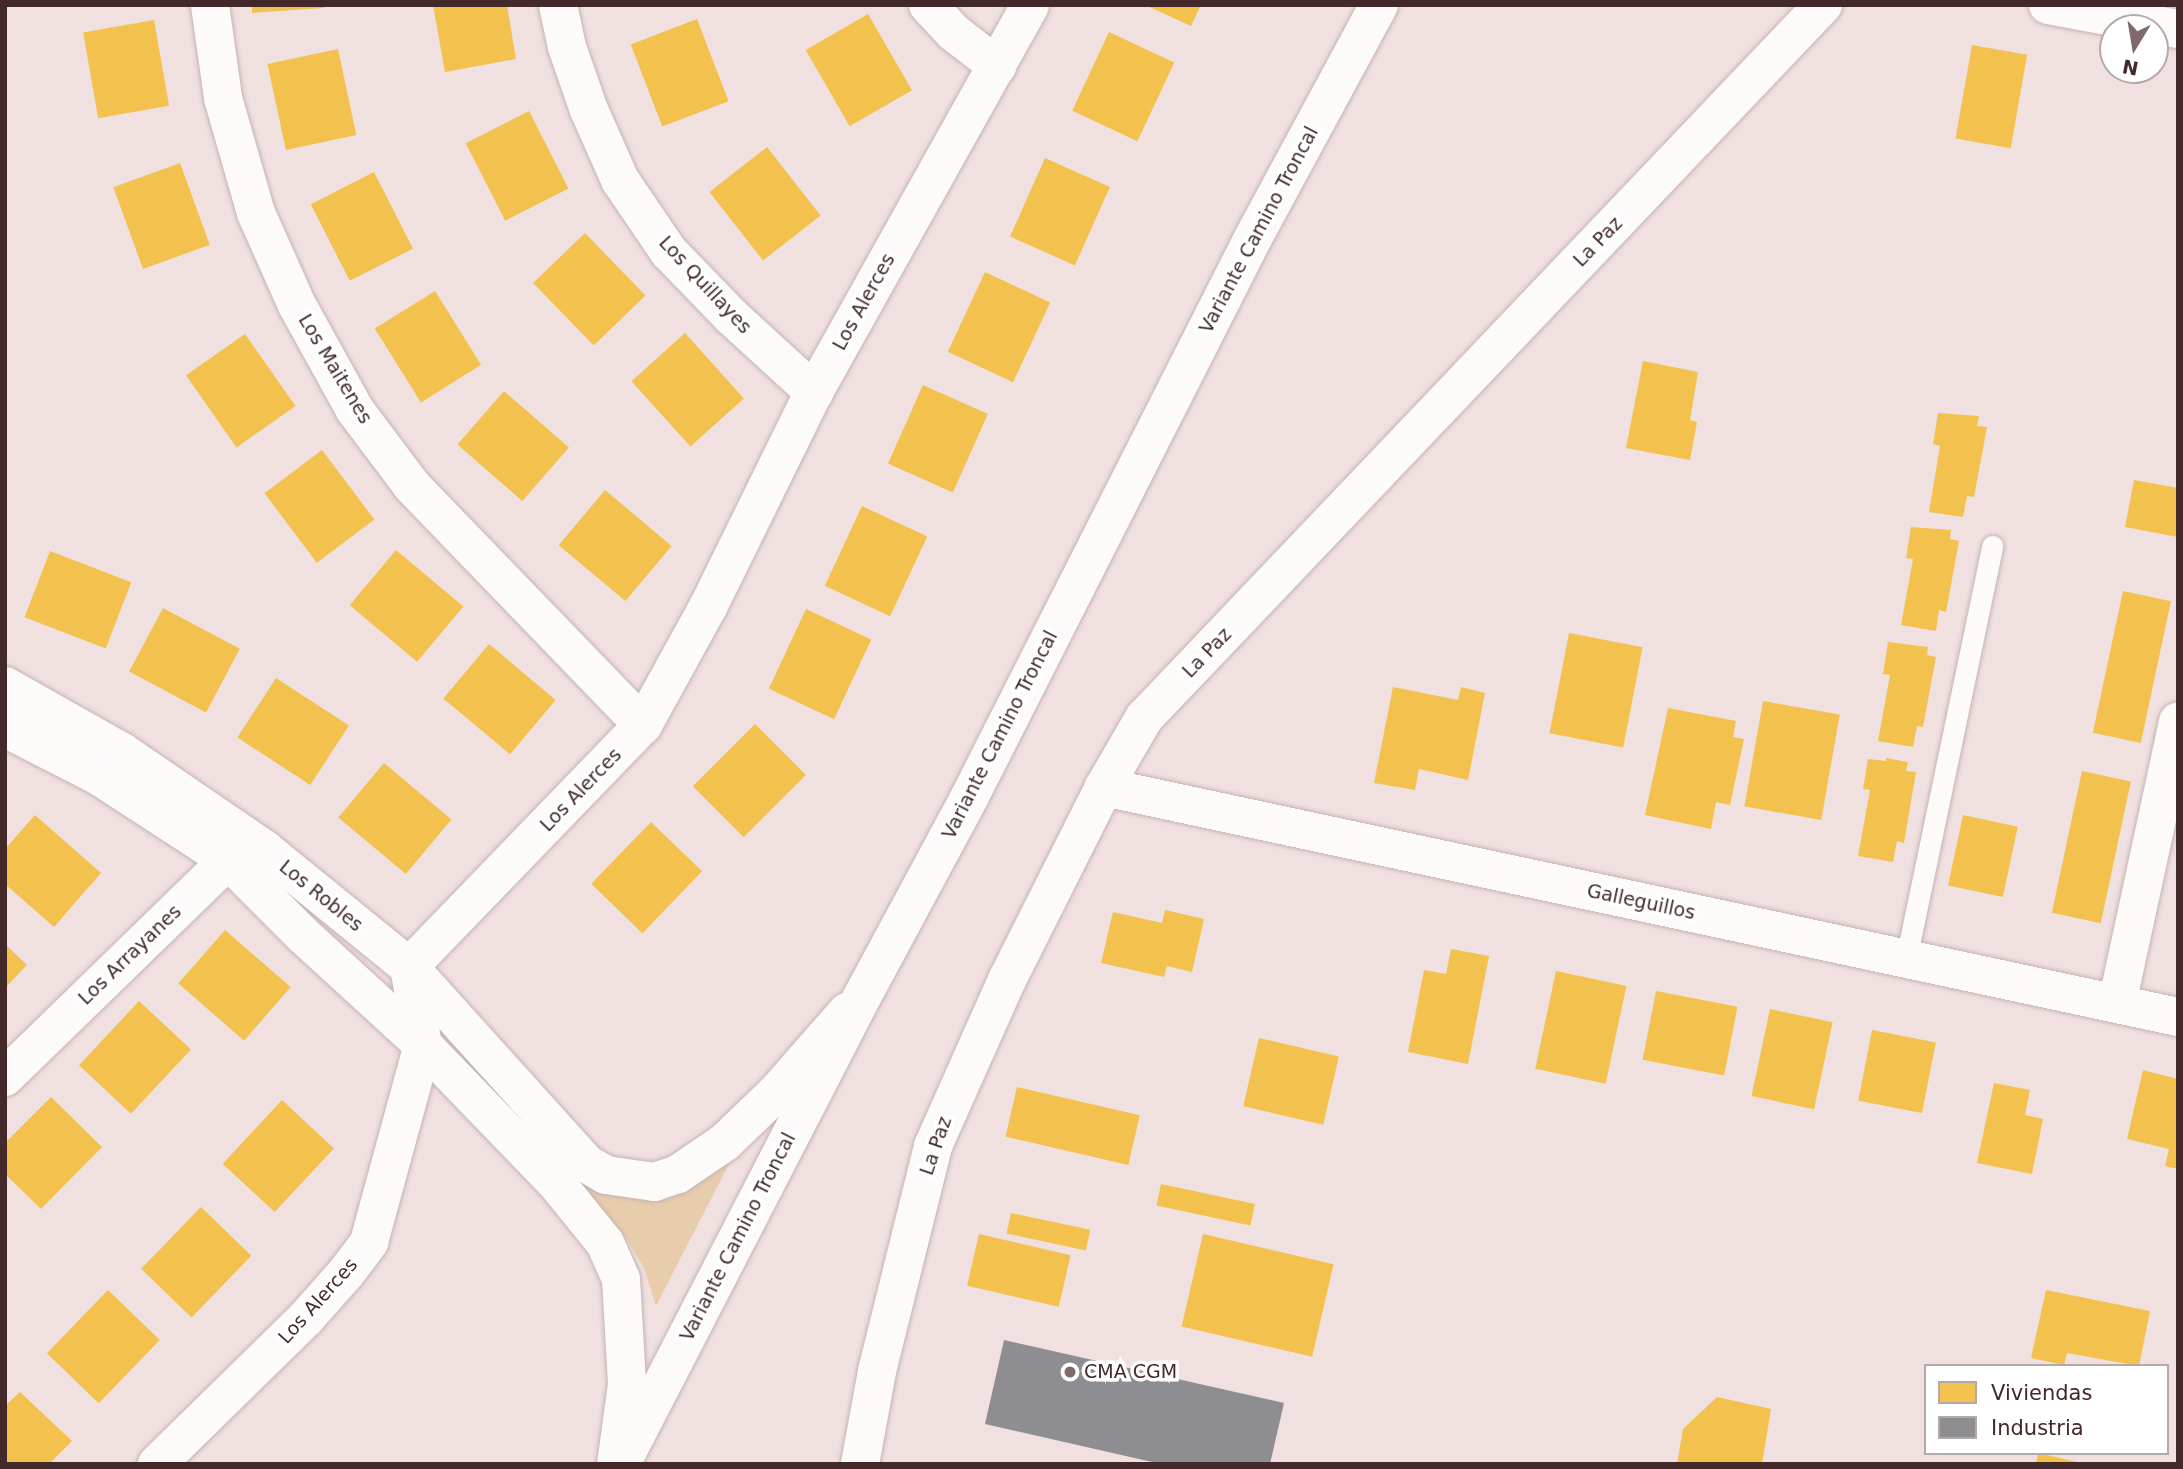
<!DOCTYPE html>
<html>
<head>
<meta charset="utf-8">
<style>
  body { margin:0 }
  #map { position:relative; width:2183px; height:1469px; overflow:hidden; background:#f0e1e0; font-family:"DejaVu Sans",sans-serif }
  div>[style] { position:absolute }
  .green>* { inset:0; background:#e8cdad }
  .homes>* { inset:0; background:#f2c14e; transform-origin:0 0 }
  .industry>* { inset:0; background:#8d8d92 }
  .roads { filter:drop-shadow(0 0 2px #c6b3b3) drop-shadow(0 0 2px #c6b3b3) }
  .lane>* { height:21px; margin:-10.5px; padding:0 10.5px; transform-origin:10.5px; border-radius:10.5px; background:#fdfafa }
  .street>* { height:38px; margin:-19px; padding:0 19px; transform-origin:19px; border-radius:19px; background:#fdfafa }
  .primary>* { height:38px; margin:-19px; padding:0 19px; transform-origin:19px; border-radius:19px; background:#fdfafa }
  .dots>* { width:19px; height:19px; translate:-50% -50%; box-sizing:border-box; border:4px solid #fff; border-radius:50% }
  span { translate:-50% -50%; white-space:nowrap; text-align:center; line-height:1.15; -webkit-text-stroke:7px #fff; paint-order:stroke }
  .street-label { font-size:19px; color:#432929 }
  .poi-label { font-size:19px; color:#432929 }
  .left { translate:0 -50%; text-align:left }
  .frame { position:absolute; inset:0; border:7px solid #432929; pointer-events:none }
  .legend { position:absolute; left:1924px; top:1364px; width:245px; height:91px; box-sizing:border-box; background:#fff; border:2px solid #b4a9a9; margin:0; padding:9px 12px; list-style:none; font-size:21px; color:#432929 }
  .legend li { display:flex; align-items:center; gap:14px; height:35px }
  .legend b { width:35px; border:2px solid #b4a9a9 }
  .north { position:absolute; left:2099px; top:14px; width:70px; height:70px; box-sizing:border-box; background:#fff; border:2px solid #b4a9a9; border-radius:50%; rotate:191deg; font-size:19px; font-weight:700; line-height:28px; text-align:center; color:#432929 }
  .north::after { content:''; display:block; margin:auto; width:24px; height:32px; background:#806969; clip-path:polygon(50% 0,100% 100%,50% 72%,0 100%) }
</style>
</head>
<body>
<div id="map">
  <div class="green">
    <i style="clip-path:polygon(730px 1162px,656px 1306px,644px 1268px,628px 1241px,581px 1186px,634px 1196px,674px 1193px)"></i>
  </div>
  <div class="homes">
    <i style="clip-path:polygon(252px 5px,323px 5px,324px 8px,252px 13px)"></i>
    <i style="clip-path:polygon(433px 5px,507px 5px,516px 59px,445px 72px)"></i>
    <i style="clip-path:polygon(1145px 5px,1201px 5px,1191px 26px)"></i>
    <i style="left:868px;top:14px;width:88px;height:72px;rotate:60deg"></i>
    <i style="left:697px;top:19px;width:88px;height:71px;rotate:69deg"></i>
    <i style="left:154px;top:20px;width:87px;height:72px;rotate:80deg"></i>
    <i style="left:1109px;top:32px;width:72px;height:87px;rotate:25deg"></i>
    <i style="left:1972px;top:45px;width:56px;height:95px;rotate:10deg"></i>
    <i style="left:338px;top:49px;width:88px;height:72px;rotate:78deg"></i>
    <i style="left:529px;top:111px;width:87px;height:71px;rotate:63deg"></i>
    <i style="left:767px;top:147px;width:87px;height:73px;rotate:52deg"></i>
    <i style="left:1045px;top:158px;width:71px;height:86px;rotate:24deg"></i>
    <i style="left:180px;top:163px;width:87px;height:71px;rotate:70deg"></i>
    <i style="left:374px;top:172px;width:86px;height:71px;rotate:63deg"></i>
    <i style="left:585px;top:233px;width:87px;height:72px;rotate:46deg"></i>
    <i style="left:985px;top:272px;width:72px;height:88px;rotate:25deg"></i>
    <i style="left:435px;top:291px;width:87px;height:71px;rotate:58deg"></i>
    <i style="left:685px;top:333px;width:88px;height:72px;rotate:48deg"></i>
    <i style="left:245px;top:334px;width:88px;height:72px;rotate:55deg"></i>
    <i style="clip-path:polygon(1643px 361px,1698px 372px,1690px 420px,1697px 422px,1690px 460px,1626px 448px)"></i>
    <i style="left:923px;top:385px;width:71px;height:86px;rotate:24deg"></i>
    <i style="left:504px;top:391px;width:86px;height:71px;rotate:41deg"></i>
    <i style="clip-path:polygon(1938px 413px,1979px 416px,1977px 426px,1987px 427px,1974px 497px,1967px 496px,1963px 517px,1929px 512px,1940px 446px,1933px 444px)"></i>
    <i style="left:322px;top:450px;width:87px;height:72px;rotate:53deg"></i>
    <i style="clip-path:polygon(2134px 480px,2178px 488px,2178px 537px,2125px 527px)"></i>
    <i style="left:605px;top:490px;width:87px;height:72px;rotate:40deg"></i>
    <i style="left:862px;top:506px;width:72px;height:88px;rotate:25deg"></i>
    <i style="clip-path:polygon(1911px 527px,1951px 530px,1950px 539px,1959px 541px,1946px 612px,1939px 610px,1936px 631px,1901px 625px,1913px 559px,1906px 558px)"></i>
    <i style="left:396px;top:550px;width:88px;height:72px;rotate:40deg"></i>
    <i style="left:50px;top:551px;width:87px;height:71px;rotate:21deg"></i>
    <i style="left:2123px;top:591px;width:49px;height:145px;rotate:12deg"></i>
    <i style="left:163px;top:608px;width:87px;height:72px;rotate:28deg"></i>
    <i style="left:806px;top:609px;width:72px;height:88px;rotate:25deg"></i>
    <i style="left:1569px;top:633px;width:75px;height:102px;rotate:11deg"></i>
    <i style="clip-path:polygon(1888px 642px,1928px 647px,1927px 655px,1936px 657px,1923px 727px,1917px 726px,1913px 747px,1878px 741px,1890px 675px,1883px 674px)"></i>
    <i style="left:489px;top:644px;width:87px;height:71px;rotate:40deg"></i>
    <i style="left:276px;top:678px;width:87px;height:71px;rotate:33deg"></i>
    <i style="clip-path:polygon(1393px 687px,1458px 700px,1461px 687px,1485px 693px,1468px 780px,1419px 769px,1415px 790px,1374px 783px)"></i>
    <i style="left:1763px;top:701px;width:78px;height:107px;rotate:10deg"></i>
    <i style="clip-path:polygon(1668px 708px,1736px 721px,1733px 737px,1744px 739px,1730px 805px,1716px 802px,1711px 829px,1645px 815px)"></i>
    <i style="left:755px;top:724px;width:72px;height:88px;rotate:45deg"></i>
    <i style="clip-path:polygon(1886px 758px,1908px 762px,1906px 771px,1916px 772px,1904px 843px,1897px 841px,1893px 862px,1858px 856px,1870px 790px,1863px 789px,1868px 759px,1886px 761px)"></i>
    <i style="left:384px;top:763px;width:88px;height:71px;rotate:40deg"></i>
    <i style="left:2082px;top:771px;width:50px;height:145px;rotate:12deg"></i>
    <i style="clip-path:polygon(35px 815px,101px 873px,54px 927px,5px 884px,5px 849px)"></i>
    <i style="left:1963px;top:815px;width:56px;height:72px;rotate:12deg"></i>
    <i style="left:651px;top:822px;width:71px;height:86px;rotate:44deg"></i>
    <i style="clip-path:polygon(1165px 910px,1204px 919px,1192px 972px,1167px 966px,1164px 977px,1101px 963px,1113px 912px,1162px 923px)"></i>
    <i style="left:225px;top:930px;width:87px;height:71px;rotate:41deg"></i>
    <i style="clip-path:polygon(5px 944px,27px 965px,5px 988px)"></i>
    <i style="clip-path:polygon(1451px 949px,1489px 956px,1468px 1064px,1408px 1052px,1424px 970px,1446px 974px)"></i>
    <i style="left:1556px;top:971px;width:72px;height:100px;rotate:12deg"></i>
    <i style="left:1656px;top:991px;width:83px;height:70px;rotate:11deg"></i>
    <i style="left:139px;top:1001px;width:71px;height:88px;rotate:43deg"></i>
    <i style="left:1770px;top:1009px;width:64px;height:89px;rotate:12deg"></i>
    <i style="left:1872px;top:1030px;width:65px;height:72px;rotate:11deg"></i>
    <i style="left:1259px;top:1038px;width:82px;height:70px;rotate:13deg"></i>
    <i style="clip-path:polygon(2143px 1070px,2178px 1079px,2178px 1169px,2165px 1166px,2169px 1149px,2127px 1139px)"></i>
    <i style="clip-path:polygon(1994px 1083px,2030px 1090px,2025px 1115px,2043px 1119px,2032px 1174px,1977px 1163px)"></i>
    <i style="left:1017px;top:1087px;width:126px;height:51px;rotate:13deg"></i>
    <i style="clip-path:polygon(51px 1097px,102px 1147px,41px 1209px,5px 1174px,5px 1143px)"></i>
    <i style="left:282px;top:1100px;width:71px;height:87px;rotate:43deg"></i>
    <i style="left:1161px;top:1184px;width:96px;height:22px;rotate:12deg"></i>
    <i style="left:201px;top:1207px;width:70px;height:86px;rotate:44deg"></i>
    <i style="left:1011px;top:1213px;width:81px;height:21px;rotate:12deg"></i>
    <i style="left:979px;top:1234px;width:94px;height:53px;rotate:13deg"></i>
    <i style="left:1203px;top:1234px;width:134px;height:95px;rotate:13deg"></i>
    <i style="left:108px;top:1290px;width:72px;height:88px;rotate:44deg"></i>
    <i style="clip-path:polygon(2046px 1290px,2150px 1311px,2139px 1366px,2067px 1353px,2064px 1365px,2031px 1358px)"></i>
    <i style="clip-path:polygon(20px 1392px,72px 1441px,49px 1464px,5px 1464px,5px 1406px)"></i>
    <i style="clip-path:polygon(1717px 1397px,1771px 1409px,1762px 1464px,1677px 1464px,1683px 1429px)"></i>
    <i style="clip-path:polygon(2038px 1453px,2082px 1463px,2082px 1464px,2036px 1464px)"></i>
  </div>
  <div class="industry">
    <i style="clip-path:polygon(1004px 1340px,1284px 1403px,1270px 1464px,1161px 1464px,985px 1424px)"></i>
  </div>
  <div class="roads">
    <div class="lane">
      <i style="left:1906px;top:959px;width:422px;rotate:-78.2deg"></i>
    </div>
    <div class="street">
      <i style="left:210px;top:5px;width:94px;rotate:82deg"></i>
      <i style="left:223px;top:98px;width:120px;rotate:74deg"></i>
      <i style="left:256px;top:213px;width:101px;rotate:66deg"></i>
      <i style="left:297px;top:305px;width:120px;rotate:61.1deg"></i>
      <i style="left:355px;top:410px;width:95px;rotate:53.1deg"></i>
      <i style="left:412px;top:486px;width:332px;rotate:46deg"></i>
      <i style="left:558px;top:5px;width:43px;rotate:77.9deg"></i>
      <i style="left:567px;top:47px;width:67px;rotate:70.8deg"></i>
      <i style="left:589px;top:110px;width:77px;rotate:66.1deg"></i>
      <i style="left:620px;top:180px;width:87px;rotate:55.8deg"></i>
      <i style="left:669px;top:252px;width:89px;rotate:45.9deg"></i>
      <i style="left:731px;top:316px;width:113px;rotate:42.5deg"></i>
      <i style="left:928px;top:5px;width:37px;rotate:47deg"></i>
      <i style="left:953px;top:32px;width:56px;rotate:37.7deg"></i>
      <i style="left:2048px;top:5px;width:132px;rotate:10.5deg"></i>
      <i style="left:5px;top:686px;width:134px;rotate:29.4deg"></i>
      <i style="left:122px;top:752px;width:172px;rotate:34.3deg"></i>
      <i style="left:264px;top:849px;width:187px;rotate:39.1deg"></i>
      <i style="left:409px;top:967px;width:266px;rotate:47.9deg"></i>
      <i style="left:587px;top:1164px;width:22px;rotate:30deg"></i>
      <i style="left:606px;top:1175px;width:49px;rotate:8.3deg"></i>
      <i style="left:654px;top:1182px;width:25px;rotate:-18deg"></i>
      <i style="left:678px;top:1174px;width:57px;rotate:-34.2deg"></i>
      <i style="left:725px;top:1142px;width:71px;rotate:-43.9deg"></i>
      <i style="left:776px;top:1093px;width:108px;rotate:-48.8deg"></i>
      <i style="left:5px;top:728px;width:103px;rotate:27.1deg"></i>
      <i style="left:97px;top:775px;width:156px;rotate:33deg"></i>
      <i style="left:228px;top:860px;width:106px;rotate:45deg"></i>
      <i style="left:303px;top:935px;width:163px;rotate:42.5deg"></i>
      <i style="left:423px;top:1045px;width:194px;rotate:46deg"></i>
      <i style="left:558px;top:1185px;width:75px;rotate:51deg"></i>
      <i style="left:605px;top:1243px;width:39px;rotate:66deg"></i>
      <i style="left:621px;top:1279px;width:105px;rotate:86.7deg"></i>
      <i style="left:627px;top:1384px;width:81px;rotate:97.8deg"></i>
      <i style="left:1104px;top:787px;width:1098px;rotate:12.09deg"></i>
      <i style="left:2117px;top:1004px;width:289px;rotate:-77.8deg"></i>
      <i style="left:5px;top:1077px;width:311px;rotate:-44.2deg"></i>
      <i style="left:228px;top:860px;width:26px;rotate:-18deg"></i>
      <i style="left:157px;top:1464px;width:209px;rotate:-44.4deg"></i>
      <i style="left:306px;top:1318px;width:60px;rotate:-48.4deg"></i>
      <i style="left:346px;top:1273px;width:39px;rotate:-53deg"></i>
      <i style="left:369px;top:1242px;width:204px;rotate:-74.7deg"></i>
      <i style="left:423px;top:1045px;width:79px;rotate:-100.2deg"></i>
      <i style="left:409px;top:967px;width:337px;rotate:-46deg"></i>
      <i style="left:643px;top:725px;width:135px;rotate:-61.2deg"></i>
      <i style="left:708px;top:607px;width:240px;rotate:-63.8deg"></i>
      <i style="left:814px;top:392px;width:443px;rotate:-60.8deg"></i>
      <i style="left:860px;top:1464px;width:95px;rotate:-79.6deg"></i>
      <i style="left:877px;top:1371px;width:232px;rotate:-76deg"></i>
      <i style="left:933px;top:1146px;width:182px;rotate:-66deg"></i>
      <i style="left:1007px;top:980px;width:216px;rotate:-63.3deg"></i>
      <i style="left:1104px;top:787px;width:80px;rotate:-59.9deg"></i>
      <i style="left:1144px;top:718px;width:985px;rotate:-46.4deg"></i>
    </div>
    <div class="primary">
      <i style="left:621px;top:1464px;width:528px;rotate:-62.71deg"></i>
      <i style="left:863px;top:995px;width:224px;rotate:-61.7deg"></i>
      <i style="left:969px;top:798px;width:628px;rotate:-63.11deg"></i>
      <i style="left:1253px;top:238px;width:265px;rotate:-61.6deg"></i>
    </div>
  </div>
  <div class="dots">
    <i style="left:1070px;top:1372px;background:#806969"></i>
  </div>
  <div class="street-label">
    <span style="left:1259px;top:230px;rotate:-62deg">Variante Camino Troncal</span>
    <span style="left:1598px;top:242px;rotate:-46deg">La Paz</span>
    <span style="left:705px;top:285px;rotate:47deg">Los Quillayes</span>
    <span style="left:864px;top:302px;rotate:-61deg">Los Alerces</span>
    <span style="left:335px;top:369px;rotate:59deg">Los Maitenes</span>
    <span style="left:1207px;top:653px;rotate:-46deg">La Paz</span>
    <span style="left:1000px;top:735px;rotate:-63deg">Variante Camino Troncal</span>
    <span style="left:581px;top:790px;rotate:-46deg">Los Alerces</span>
    <span style="left:321px;top:896px;rotate:39deg">Los Robles</span>
    <span style="left:1641px;top:902px;rotate:12deg">Galleguillos</span>
    <span style="left:130px;top:955px;rotate:-44deg">Los Arrayanes</span>
    <span style="left:936px;top:1146px;rotate:-71deg">La Paz</span>
    <span style="left:738px;top:1237px;rotate:-63deg">Variante Camino Troncal</span>
    <span style="left:318px;top:1301px;rotate:-48deg">Los Alerces</span>
  </div>
  <div class="poi-label">
    <span class="left" style="left:1084px;top:1372px">CMA CGM</span>
  </div>
  <div class="frame"></div>
  <ul class="legend">
  <li><b style="height:19px;background:#f2c14e"></b>Viviendas</li>
  <li><b style="height:19px;background:#8d8d92"></b>Industria</li>
  </ul>
  <div class="north">N</div>
</div>
</body>
</html>
